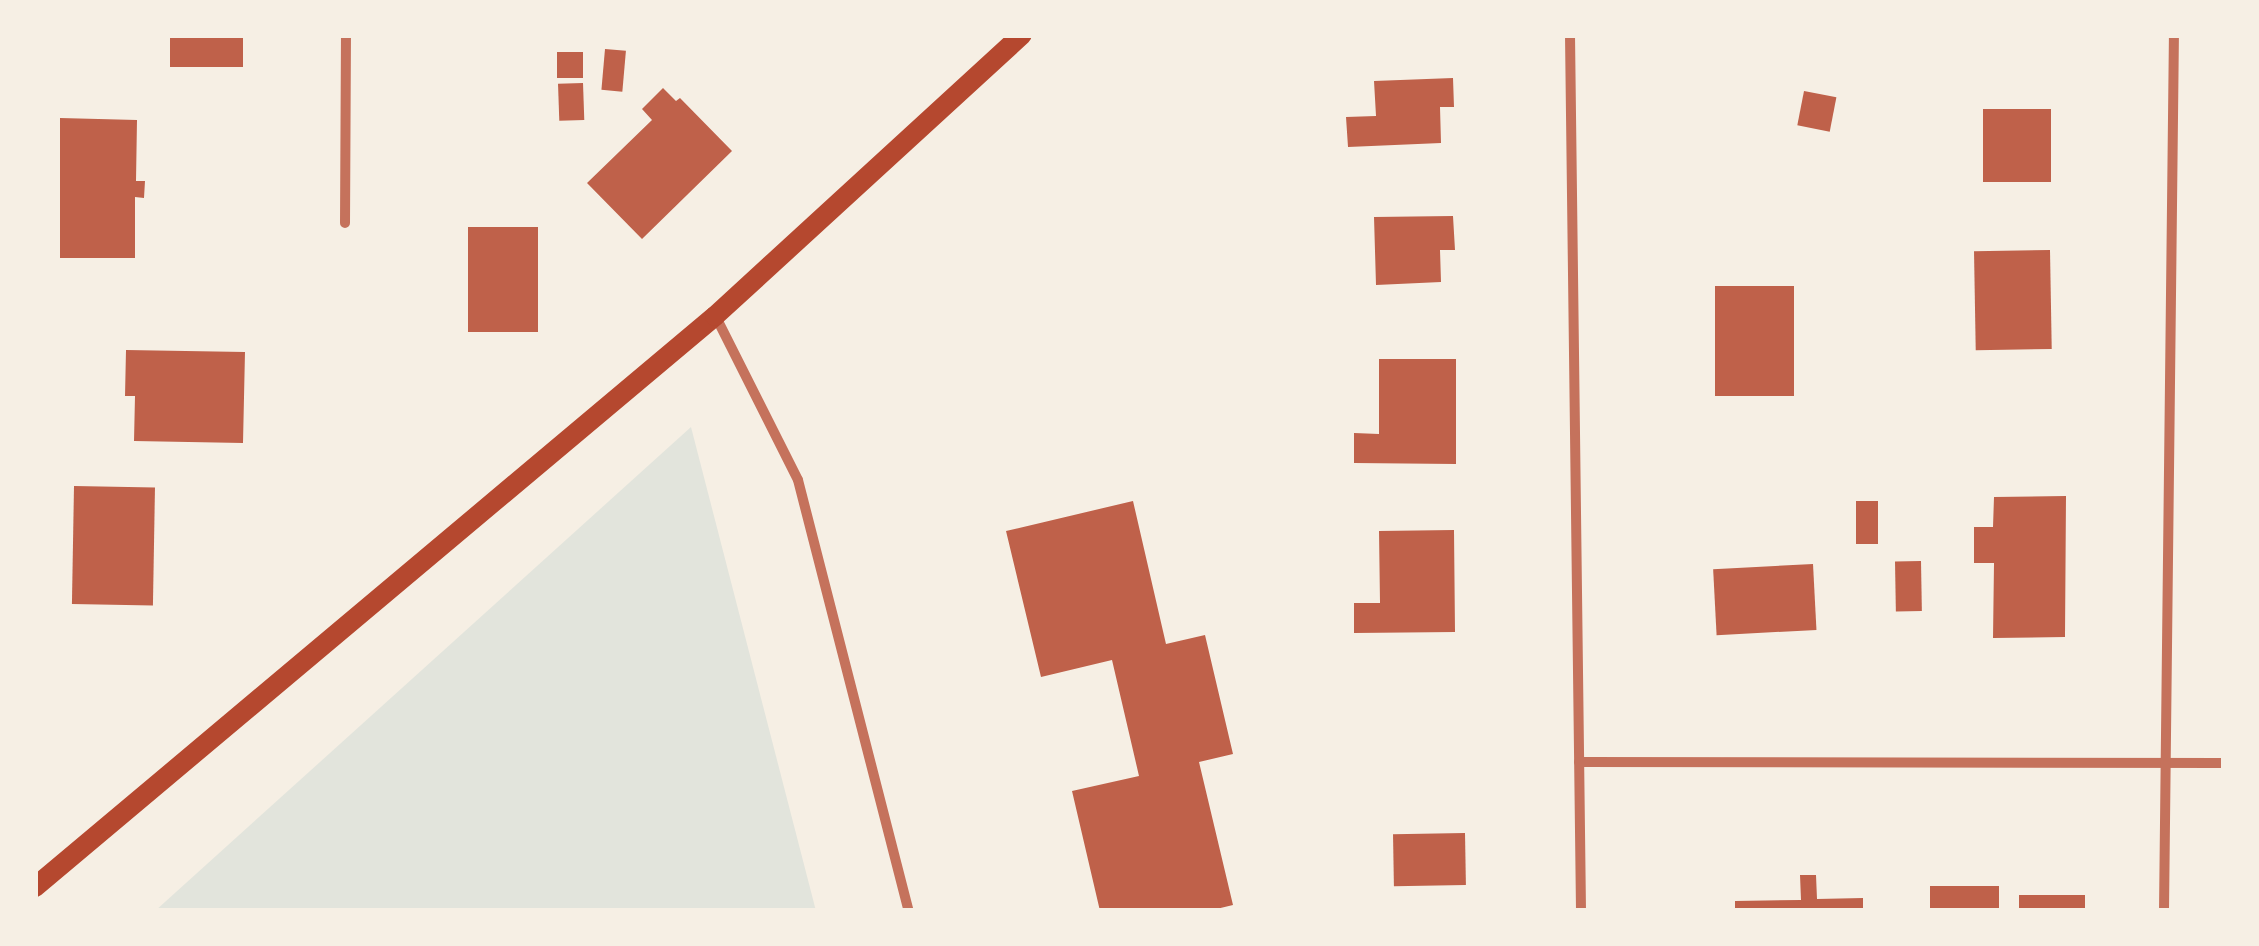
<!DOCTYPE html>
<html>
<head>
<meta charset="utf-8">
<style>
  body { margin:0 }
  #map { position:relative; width:2259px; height:946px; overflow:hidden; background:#f6efe4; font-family:"IBM Plex Serif",serif }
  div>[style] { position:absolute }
  .green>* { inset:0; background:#e2e4dc }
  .building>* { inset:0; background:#bf614a; transform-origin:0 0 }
  .minor>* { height:10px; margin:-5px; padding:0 5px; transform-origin:5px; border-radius:5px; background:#c5725c }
  .secondary>* { height:20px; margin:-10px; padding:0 10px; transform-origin:10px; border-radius:10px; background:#b5482f }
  span { translate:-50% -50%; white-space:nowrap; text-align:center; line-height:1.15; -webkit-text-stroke:9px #f6efe4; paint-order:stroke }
  .frame { position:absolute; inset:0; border:38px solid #f6efe4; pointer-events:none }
</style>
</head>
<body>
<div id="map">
  <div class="green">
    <i style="clip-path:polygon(691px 427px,816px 911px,155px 911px)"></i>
  </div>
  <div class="building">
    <i style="left:170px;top:35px;width:73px;height:32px"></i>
    <i style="left:605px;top:49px;width:21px;height:41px;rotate:5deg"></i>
    <i style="left:557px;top:52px;width:26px;height:26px"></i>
    <i style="clip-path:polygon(1453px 78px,1454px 107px,1440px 107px,1441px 143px,1348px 147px,1346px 117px,1376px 116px,1374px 81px)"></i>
    <i style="left:583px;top:83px;width:37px;height:25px;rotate:88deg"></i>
    <i style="clip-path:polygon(663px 88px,676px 101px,680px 98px,732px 151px,642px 239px,587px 183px,652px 120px,642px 109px)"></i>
    <i style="left:1804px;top:91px;width:33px;height:35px;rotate:11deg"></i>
    <i style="left:1983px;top:109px;width:68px;height:73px"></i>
    <i style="clip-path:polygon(60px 118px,137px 120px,136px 181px,145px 181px,144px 198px,135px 197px,135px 258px,60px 258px)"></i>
    <i style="clip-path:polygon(1453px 216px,1455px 250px,1440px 250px,1441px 282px,1376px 285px,1374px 217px)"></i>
    <i style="left:468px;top:227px;width:70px;height:105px"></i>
    <i style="left:2050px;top:250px;width:99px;height:76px;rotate:89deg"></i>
    <i style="left:1715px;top:286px;width:79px;height:110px"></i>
    <i style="clip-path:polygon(126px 350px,245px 352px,243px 443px,134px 441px,135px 396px,125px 396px)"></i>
    <i style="clip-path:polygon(1379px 359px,1456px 359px,1456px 464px,1354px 463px,1354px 433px,1379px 434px)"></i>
    <i style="left:74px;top:486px;width:81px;height:118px;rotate:1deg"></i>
    <i style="clip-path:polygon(2066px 496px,2065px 637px,1993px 638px,1994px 563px,1974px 563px,1974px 527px,1993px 527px,1994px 497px)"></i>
    <i style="clip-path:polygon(1133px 501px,1166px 644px,1205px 635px,1233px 754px,1199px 762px,1233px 905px,1208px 911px,1100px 911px,1072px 791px,1139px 776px,1112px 660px,1041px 677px,1006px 531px)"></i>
    <i style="left:1856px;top:501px;width:22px;height:43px"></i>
    <i style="clip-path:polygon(1454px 530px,1455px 632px,1354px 633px,1354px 603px,1380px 603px,1379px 531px)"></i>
    <i style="left:1921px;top:561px;width:50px;height:26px;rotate:89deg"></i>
    <i style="left:1813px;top:564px;width:66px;height:100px;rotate:87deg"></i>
    <i style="left:1465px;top:833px;width:52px;height:72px;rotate:89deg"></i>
    <i style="clip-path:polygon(1800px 875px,1816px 875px,1817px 899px,1863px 898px,1863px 911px,1735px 911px,1735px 901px,1801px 900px)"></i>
    <i style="left:1930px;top:886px;width:69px;height:25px"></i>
    <i style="left:2019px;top:895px;width:66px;height:16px"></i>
  </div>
  <div class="minor">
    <i style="left:1570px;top:35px;width:876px;rotate:89.28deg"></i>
    <i style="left:345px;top:223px;width:188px;rotate:-89.7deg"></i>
    <i style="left:716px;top:317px;width:182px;rotate:63.3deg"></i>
    <i style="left:798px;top:480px;width:445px;rotate:75.6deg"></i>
    <i style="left:1579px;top:762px;width:645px;rotate:0.09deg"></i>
    <i style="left:2164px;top:911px;width:876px;rotate:-89.35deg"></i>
  </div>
  <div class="secondary">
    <i style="left:35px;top:887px;width:888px;rotate:-40.02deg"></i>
    <i style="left:715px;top:316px;width:416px;rotate:-42.5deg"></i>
  </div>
  <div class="frame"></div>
</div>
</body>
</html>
